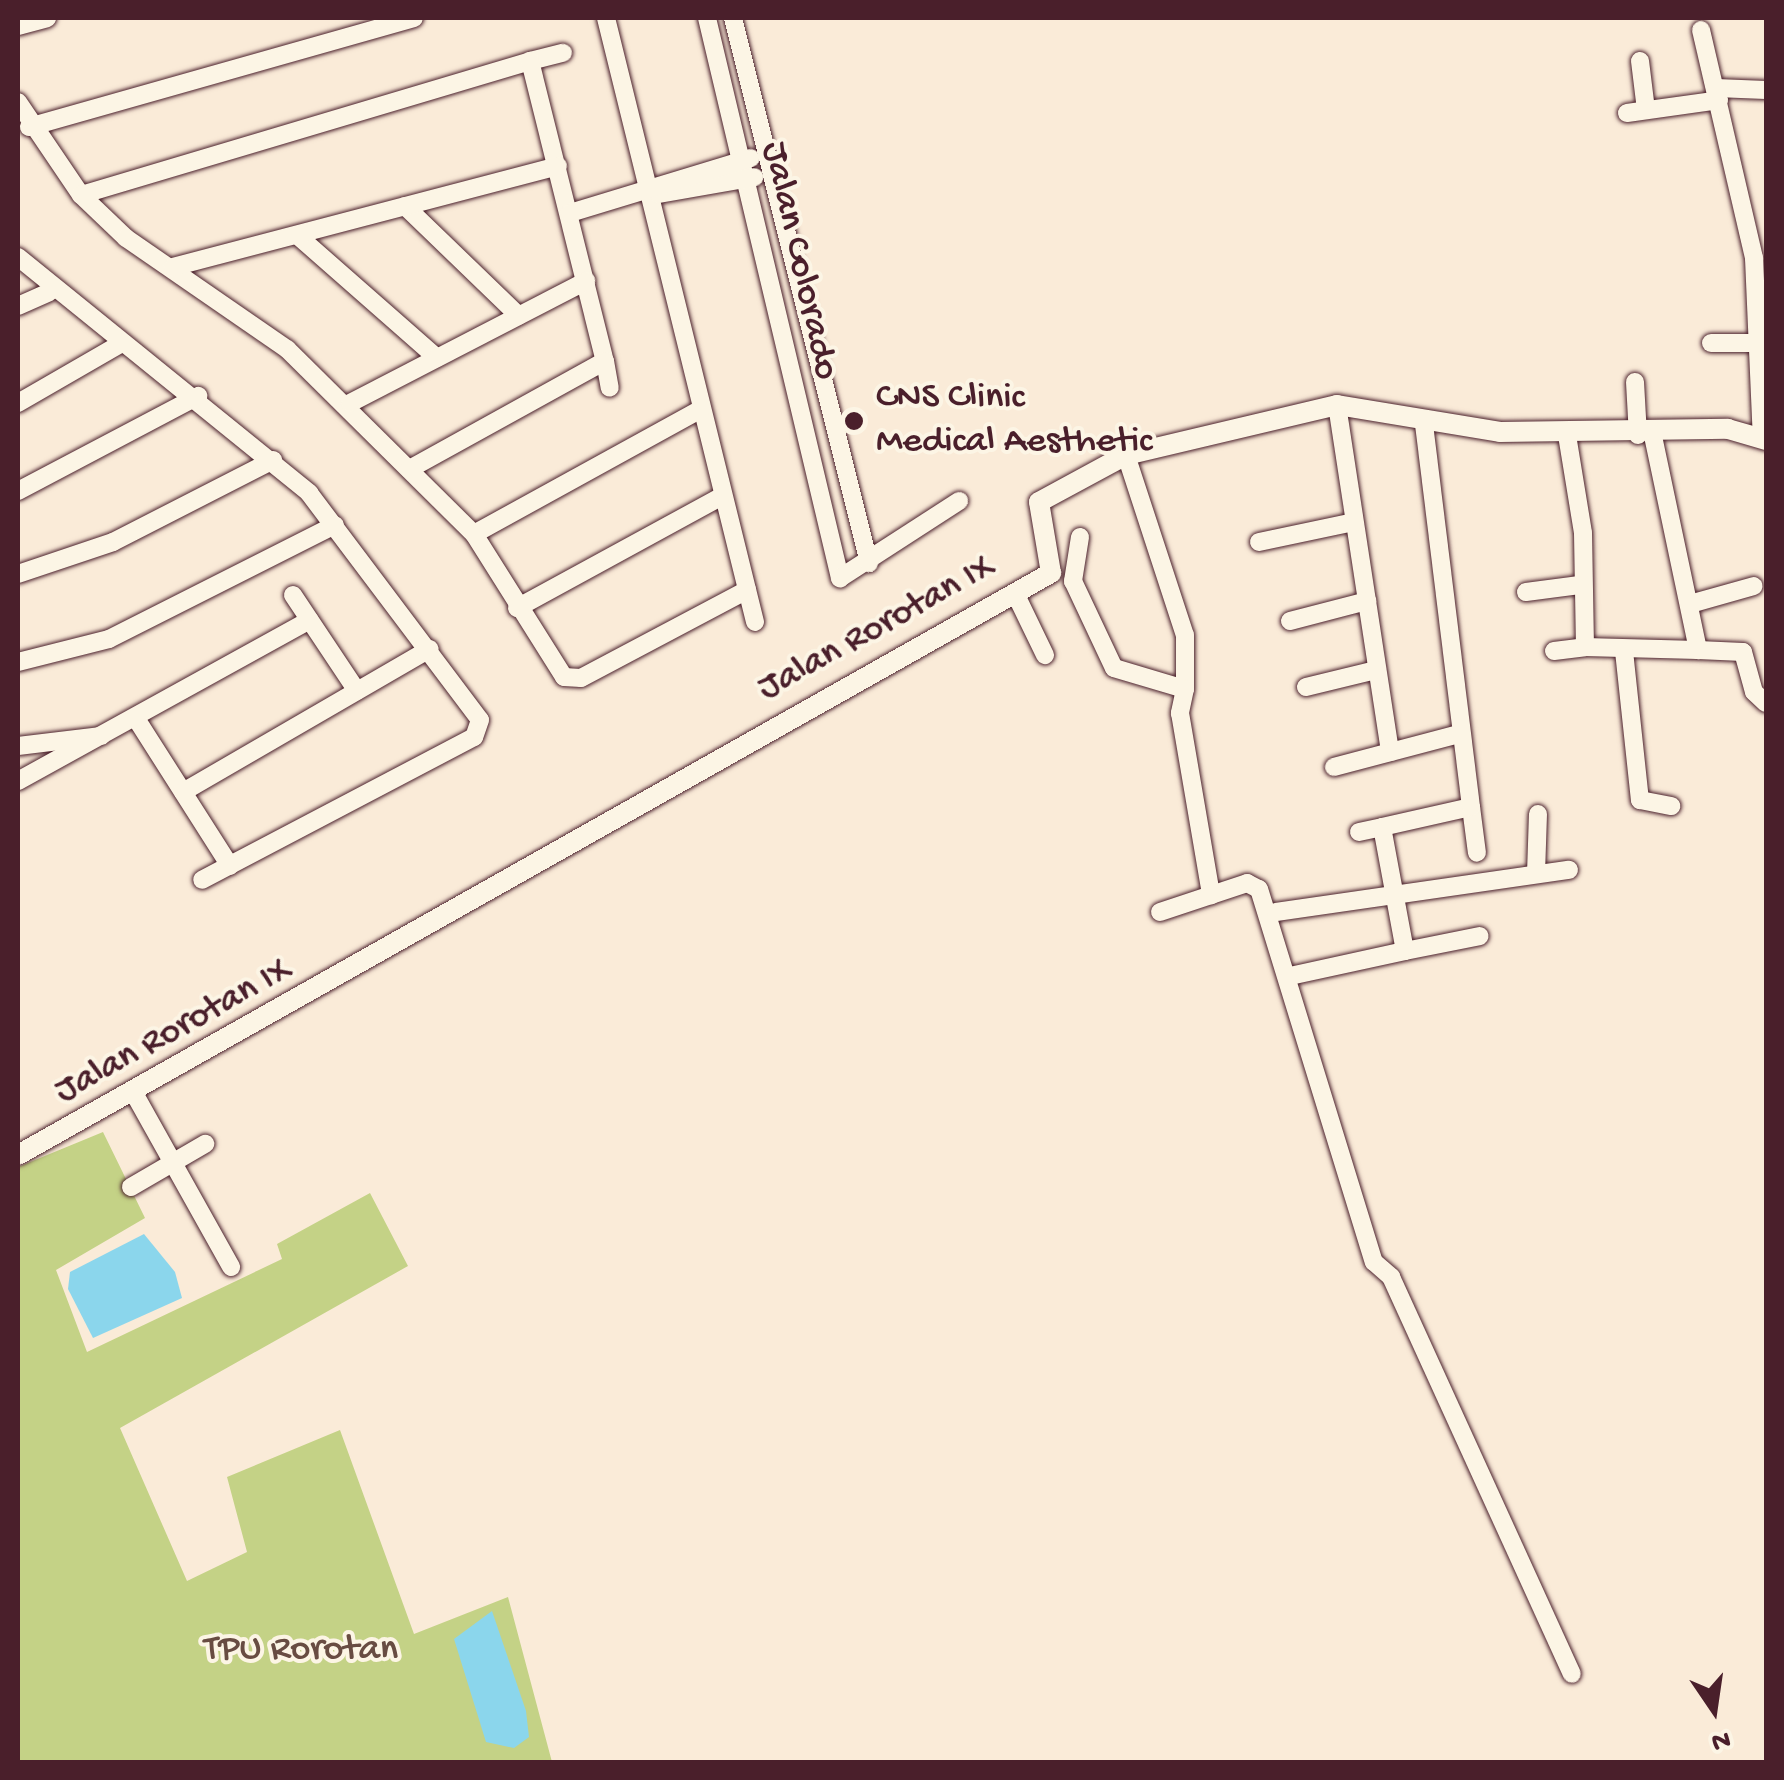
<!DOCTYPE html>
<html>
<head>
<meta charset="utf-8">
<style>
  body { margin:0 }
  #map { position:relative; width:1784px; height:1780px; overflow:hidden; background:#faebd8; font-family:"Gochi Hand",sans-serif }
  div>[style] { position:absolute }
  .green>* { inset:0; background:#c4d286 }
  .water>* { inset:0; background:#8bd6ec }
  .roads { filter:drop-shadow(0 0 2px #4a1f2b) drop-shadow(0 0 2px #4a1f2b) }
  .minor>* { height:18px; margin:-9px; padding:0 9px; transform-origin:9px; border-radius:9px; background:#fcf5e5 }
  .tertiary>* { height:20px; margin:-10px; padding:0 10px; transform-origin:10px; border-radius:10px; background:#fcf5e5 }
  .dots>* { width:28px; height:28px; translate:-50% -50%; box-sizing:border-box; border:5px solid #fcf5e5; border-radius:50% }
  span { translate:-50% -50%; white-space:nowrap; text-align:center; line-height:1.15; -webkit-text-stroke:8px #fcf5e5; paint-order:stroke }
  .street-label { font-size:38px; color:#4a1f2b }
  .poi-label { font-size:38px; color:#4a1f2b }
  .left { translate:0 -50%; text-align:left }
  .park-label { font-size:38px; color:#684c42 }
  .frame { position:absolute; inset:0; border:20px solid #4a1f2b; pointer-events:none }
  .north { position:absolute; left:1664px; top:1660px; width:100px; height:100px; -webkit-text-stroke:8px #fcf5e5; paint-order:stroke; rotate:167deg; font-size:28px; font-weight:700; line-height:40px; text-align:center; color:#4a1f2b }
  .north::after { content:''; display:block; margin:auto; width:35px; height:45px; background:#4a1f2b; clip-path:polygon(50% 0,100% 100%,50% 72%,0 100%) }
</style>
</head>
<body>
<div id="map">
  <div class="green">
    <i style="clip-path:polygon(103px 1132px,145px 1218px,56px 1270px,87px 1352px,282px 1259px,277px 1244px,370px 1193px,408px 1266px,120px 1428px,187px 1581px,247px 1552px,227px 1477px,340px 1430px,414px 1634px,508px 1597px,552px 1762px,18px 1762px,18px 1167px)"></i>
  </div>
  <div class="water">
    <i style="clip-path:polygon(144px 1234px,175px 1272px,182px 1298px,93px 1338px,68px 1289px,70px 1272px)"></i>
    <i style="clip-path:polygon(492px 1611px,526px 1711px,529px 1737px,514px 1748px,486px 1742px,454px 1639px)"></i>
  </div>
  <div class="roads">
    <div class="minor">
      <i style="left:606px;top:18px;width:622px;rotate:76.14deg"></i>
      <i style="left:707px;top:18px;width:576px;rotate:76.64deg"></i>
      <i style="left:840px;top:578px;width:142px;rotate:-32.9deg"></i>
      <i style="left:733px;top:18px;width:562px;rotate:75.99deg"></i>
      <i style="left:18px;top:26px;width:30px;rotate:-15deg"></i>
      <i style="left:1701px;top:30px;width:234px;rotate:76.9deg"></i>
      <i style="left:1754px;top:258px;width:181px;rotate:87.5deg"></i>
      <i style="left:530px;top:61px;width:34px;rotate:-14deg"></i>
      <i style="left:1640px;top:61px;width:49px;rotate:83deg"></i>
      <i style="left:1716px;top:88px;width:50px;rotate:2.3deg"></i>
      <i style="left:18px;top:102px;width:112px;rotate:55.9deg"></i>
      <i style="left:81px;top:195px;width:62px;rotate:43.7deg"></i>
      <i style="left:126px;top:238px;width:196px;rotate:34.6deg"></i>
      <i style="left:287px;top:349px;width:263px;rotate:44.7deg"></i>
      <i style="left:474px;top:534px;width:169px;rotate:57.8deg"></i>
      <i style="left:564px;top:677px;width:17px;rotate:3deg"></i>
      <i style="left:581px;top:678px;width:188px;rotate:-27.9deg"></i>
      <i style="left:1627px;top:113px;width:93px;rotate:-8deg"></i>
      <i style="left:29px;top:127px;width:400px;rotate:-15.8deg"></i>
      <i style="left:658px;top:194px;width:98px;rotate:-9.9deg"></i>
      <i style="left:81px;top:195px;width:469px;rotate:-16.6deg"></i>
      <i style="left:530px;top:61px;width:309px;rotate:76deg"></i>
      <i style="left:605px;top:361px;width:224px;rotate:151.1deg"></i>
      <i style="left:405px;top:206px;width:158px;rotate:44deg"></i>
      <i style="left:570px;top:213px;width:189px;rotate:-16.9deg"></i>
      <i style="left:297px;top:235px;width:186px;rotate:41.3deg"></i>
      <i style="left:18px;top:257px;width:375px;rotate:39deg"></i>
      <i style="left:309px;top:493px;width:284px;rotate:53deg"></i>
      <i style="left:480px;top:720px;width:18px;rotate:109deg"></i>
      <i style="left:474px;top:737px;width:307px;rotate:152.3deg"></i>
      <i style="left:173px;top:267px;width:398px;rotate:-14.7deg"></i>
      <i style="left:18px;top:306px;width:34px;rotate:-24deg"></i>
      <i style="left:1711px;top:343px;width:49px"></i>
      <i style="left:605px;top:361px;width:27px;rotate:80deg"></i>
      <i style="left:1635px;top:382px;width:53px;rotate:86.8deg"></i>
      <i style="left:18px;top:403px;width:120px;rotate:-30deg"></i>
      <i style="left:350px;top:403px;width:266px;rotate:-27.3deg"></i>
      <i style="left:1337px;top:405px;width:351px;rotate:81.3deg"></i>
      <i style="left:1567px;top:435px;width:99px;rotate:80.7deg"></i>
      <i style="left:1583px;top:533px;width:114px;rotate:89deg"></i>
      <i style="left:1585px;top:647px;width:113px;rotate:1.5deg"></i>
      <i style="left:1653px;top:436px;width:219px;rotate:78.1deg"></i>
      <i style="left:1698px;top:650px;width:45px;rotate:2.5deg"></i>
      <i style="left:1743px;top:652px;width:41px;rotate:74.6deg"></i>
      <i style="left:1754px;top:692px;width:16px;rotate:43deg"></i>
      <i style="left:1126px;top:455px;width:189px;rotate:71.9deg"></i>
      <i style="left:1185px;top:635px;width:54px;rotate:90deg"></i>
      <i style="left:18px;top:491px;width:204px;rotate:-27.8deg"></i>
      <i style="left:474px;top:534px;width:259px;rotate:-28.8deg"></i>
      <i style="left:1080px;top:537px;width:45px;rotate:99deg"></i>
      <i style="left:1073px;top:581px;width:96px;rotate:64.8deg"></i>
      <i style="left:1114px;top:668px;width:74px;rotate:16.5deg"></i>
      <i style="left:1185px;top:689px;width:25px;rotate:102deg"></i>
      <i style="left:1180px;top:713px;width:185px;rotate:80.3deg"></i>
      <i style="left:1259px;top:542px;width:97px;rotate:-11.9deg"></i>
      <i style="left:18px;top:574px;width:100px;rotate:-18.6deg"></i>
      <i style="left:113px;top:542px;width:180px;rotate:-27.1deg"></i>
      <i style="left:1526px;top:592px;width:54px;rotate:-7.4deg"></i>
      <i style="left:1015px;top:593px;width:69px;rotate:64.2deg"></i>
      <i style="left:293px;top:595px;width:115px;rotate:56.3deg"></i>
      <i style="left:1690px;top:604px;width:66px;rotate:-15.7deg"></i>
      <i style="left:517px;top:608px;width:232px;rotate:-28.6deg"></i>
      <i style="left:1290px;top:621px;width:80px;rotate:-14.6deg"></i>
      <i style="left:1554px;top:651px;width:31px;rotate:-7deg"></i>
      <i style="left:1624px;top:651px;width:150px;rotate:83.9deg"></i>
      <i style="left:1640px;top:800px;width:32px;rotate:11deg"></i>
      <i style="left:18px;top:662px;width:94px;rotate:-14.2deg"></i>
      <i style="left:109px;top:639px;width:253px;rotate:-26.8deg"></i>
      <i style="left:1306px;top:687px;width:72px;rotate:-13.7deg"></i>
      <i style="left:137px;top:720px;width:173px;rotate:57.5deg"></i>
      <i style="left:18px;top:746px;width:84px;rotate:-6.9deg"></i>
      <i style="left:1334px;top:767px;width:129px;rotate:-14.8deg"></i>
      <i style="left:18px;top:781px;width:333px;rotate:-28.9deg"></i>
      <i style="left:183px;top:792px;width:285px;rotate:-30.1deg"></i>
      <i style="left:1471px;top:807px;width:46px;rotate:82.6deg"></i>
      <i style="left:1359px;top:832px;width:24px;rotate:-12deg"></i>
      <i style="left:1536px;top:874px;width:60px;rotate:-88.1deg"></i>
      <i style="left:1160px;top:912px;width:92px;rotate:-18.4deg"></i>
      <i style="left:1247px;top:883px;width:13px;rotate:27deg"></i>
      <i style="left:1259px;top:889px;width:390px;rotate:72.9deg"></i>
      <i style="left:1374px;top:1262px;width:23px;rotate:41deg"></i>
      <i style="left:1391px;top:1277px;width:436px;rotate:65.5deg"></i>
      <i style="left:1276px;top:912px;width:296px;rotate:-8.2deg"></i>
      <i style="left:1405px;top:951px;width:76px;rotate:-11.3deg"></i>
      <i style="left:1290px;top:976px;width:118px;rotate:-12.3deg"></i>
      <i style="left:1405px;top:951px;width:126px;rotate:-100.5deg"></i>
      <i style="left:1382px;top:827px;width:91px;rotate:-12.7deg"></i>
      <i style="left:1471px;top:807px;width:386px;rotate:-97deg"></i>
      <i style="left:135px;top:1095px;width:197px;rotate:60.8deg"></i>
      <i style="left:131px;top:1187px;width:86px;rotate:-30.2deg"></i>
    </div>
    <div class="tertiary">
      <i style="left:18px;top:1155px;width:1186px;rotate:-29.4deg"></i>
      <i style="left:1051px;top:573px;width:72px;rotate:-99.6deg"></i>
      <i style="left:1039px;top:502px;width:99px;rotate:-28.4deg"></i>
      <i style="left:1126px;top:455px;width:217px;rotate:-13.3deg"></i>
      <i style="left:1337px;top:405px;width:165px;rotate:9.4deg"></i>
      <i style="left:1500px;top:432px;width:228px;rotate:-0.8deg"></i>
      <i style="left:1728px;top:429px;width:40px;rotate:16deg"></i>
    </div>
  </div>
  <div class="dots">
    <i style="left:854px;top:421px;background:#4a1f2b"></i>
  </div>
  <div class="street-label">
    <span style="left:798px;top:261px;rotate:77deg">Jalan Colorado</span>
    <span style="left:877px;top:629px;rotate:-29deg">Jalan Rorotan IX</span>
    <span style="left:174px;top:1032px;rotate:-29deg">Jalan Rorotan IX</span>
  </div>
  <div class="poi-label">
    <span class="left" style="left:876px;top:421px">CNS Clinic<br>Medical Aesthetic</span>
  </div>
  <div class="park-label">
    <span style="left:301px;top:1651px">TPU Rorotan</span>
  </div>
  <div class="frame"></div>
  <div class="north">N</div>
</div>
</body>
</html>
